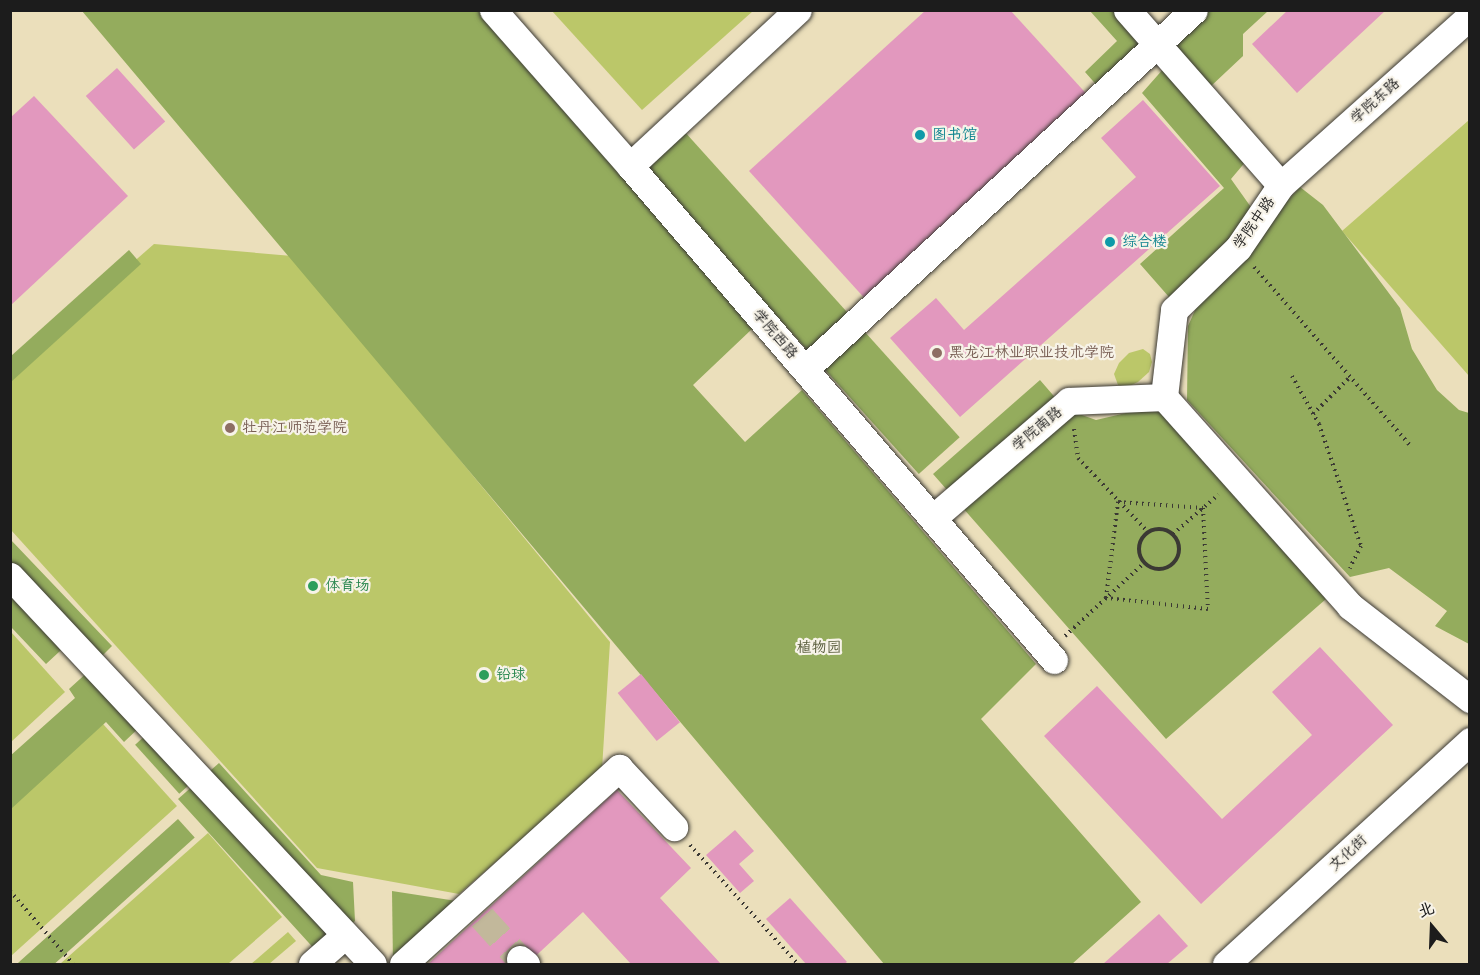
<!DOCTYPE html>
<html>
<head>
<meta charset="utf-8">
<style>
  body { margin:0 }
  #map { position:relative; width:1480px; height:975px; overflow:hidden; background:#ebdfbb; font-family:"Shantell Sans","LXGW WenKai TC",sans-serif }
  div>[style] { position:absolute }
  .green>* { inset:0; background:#bbc769 }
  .forest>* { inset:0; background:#94ac5d; transform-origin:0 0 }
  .building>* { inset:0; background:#e298be; transform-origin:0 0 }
  .minor-tunnel>* { height:27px; margin-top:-13.5px; transform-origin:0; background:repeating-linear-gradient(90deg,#c2b89b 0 27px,transparent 0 41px) }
  .path>* { height:4px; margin-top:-2px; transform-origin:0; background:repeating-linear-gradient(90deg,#3b3934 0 1.5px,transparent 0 6px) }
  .path>.ring { margin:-2px; padding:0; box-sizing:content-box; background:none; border:4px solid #3b3934; border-radius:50% }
  .roads { filter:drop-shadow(0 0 2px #3b3934) drop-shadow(0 0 2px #3b3934) }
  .minor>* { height:27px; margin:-13.5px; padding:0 13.5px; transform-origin:13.5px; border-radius:13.5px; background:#fff }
  .dots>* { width:16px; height:16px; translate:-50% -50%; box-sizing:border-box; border:3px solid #f7f3e8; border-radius:50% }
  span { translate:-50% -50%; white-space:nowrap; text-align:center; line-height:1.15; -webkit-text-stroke:4.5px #f7f3e8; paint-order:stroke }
  .street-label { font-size:15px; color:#1c1c1c }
  .culture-label { font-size:15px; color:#0d838f }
  .left { translate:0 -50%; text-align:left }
  .education-label { font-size:15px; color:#785e54 }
  .leisure-label { font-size:15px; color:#27864d }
  .park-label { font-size:15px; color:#545837 }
  .frame { position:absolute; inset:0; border:12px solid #1c1c1c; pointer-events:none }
  .north { position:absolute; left:1402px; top:897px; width:60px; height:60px; -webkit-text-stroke:4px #f7f3e8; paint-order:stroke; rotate:341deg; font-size:16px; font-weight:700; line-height:24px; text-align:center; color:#1c1c1c }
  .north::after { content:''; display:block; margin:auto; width:21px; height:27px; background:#1c1c1c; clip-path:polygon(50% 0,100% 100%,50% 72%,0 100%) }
</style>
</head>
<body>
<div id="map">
  <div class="green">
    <i style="clip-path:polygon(552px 11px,753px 11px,642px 110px)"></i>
    <i style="clip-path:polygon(1469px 120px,1469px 376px,1342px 231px)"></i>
    <i style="clip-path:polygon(154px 244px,292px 256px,610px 642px,602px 769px,459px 894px,317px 868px,11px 530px,10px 370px)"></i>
    <i style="clip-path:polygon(1143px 349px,1150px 354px,1152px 362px,1149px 372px,1138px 382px,1125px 388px,1118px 385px,1114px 374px,1119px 363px,1129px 353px)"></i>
    <i style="clip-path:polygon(11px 632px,65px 692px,11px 742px)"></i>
    <i style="clip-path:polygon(103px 724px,177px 806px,11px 956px,10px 808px)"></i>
    <i style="clip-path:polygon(208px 833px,282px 917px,228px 964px,60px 964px)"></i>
    <i style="clip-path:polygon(288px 932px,296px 941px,269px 964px,251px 964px)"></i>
  </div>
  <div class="forest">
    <i style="clip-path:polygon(82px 11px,485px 11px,752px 329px,693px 385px,745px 442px,802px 390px,1036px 664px,981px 719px,1141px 902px,1072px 964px,884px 964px)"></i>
    <i style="clip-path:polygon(1090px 11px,1118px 11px,1155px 54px,1108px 98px,1085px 72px,1117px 41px)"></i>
    <i style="clip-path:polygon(1206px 11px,1268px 11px,1243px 34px,1243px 56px,1210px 87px,1170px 43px)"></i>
    <i style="clip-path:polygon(1165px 67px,1247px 160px,1231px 179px,1253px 210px,1231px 244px,1169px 297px,1140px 264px,1224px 188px,1142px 93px)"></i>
    <i style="left:684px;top:131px;width:412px;height:55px;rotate:48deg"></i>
    <i style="clip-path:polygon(1300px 187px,1323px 205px,1400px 308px,1412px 349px,1437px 390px,1459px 410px,1469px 413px,1469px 644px,1435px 626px,1447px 611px,1389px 568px,1350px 577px,1187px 400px,1188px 326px,1204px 290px)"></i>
    <i style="clip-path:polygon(129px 250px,141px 264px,11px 382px,11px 356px)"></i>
    <i style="clip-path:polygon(1040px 380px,1065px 409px,1096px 420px,1156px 406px,1326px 599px,1166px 739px,933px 474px)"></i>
    <i style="clip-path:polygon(10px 539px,112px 646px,96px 662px,73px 639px,46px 664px,11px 627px)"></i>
    <i style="clip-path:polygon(91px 669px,142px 725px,124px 742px,106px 722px,11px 809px,10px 756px,75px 698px,69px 689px)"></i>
    <i style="left:147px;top:734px;width:66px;height:16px;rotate:48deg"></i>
    <i style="clip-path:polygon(219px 763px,321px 875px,353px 882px,355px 921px,318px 953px,178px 799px)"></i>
    <i style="left:178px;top:819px;width:25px;height:218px;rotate:48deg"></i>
    <i style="clip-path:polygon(392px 891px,463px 902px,393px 964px)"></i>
  </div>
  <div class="building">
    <i style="clip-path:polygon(926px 10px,1010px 10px,1092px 100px,868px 302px,749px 171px)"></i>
    <i style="clip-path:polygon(1288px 10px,1386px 10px,1297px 93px,1252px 44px)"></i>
    <i style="left:117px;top:68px;width:72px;height:42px;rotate:48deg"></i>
    <i style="clip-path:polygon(34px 96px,128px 196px,10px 306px,10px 118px)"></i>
    <i style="clip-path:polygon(1143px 100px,1220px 186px,960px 417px,890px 338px,936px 298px,964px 330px,1136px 177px,1101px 138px)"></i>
    <i style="clip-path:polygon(1320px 647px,1393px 725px,1201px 904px,1044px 736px,1097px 686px,1222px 819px,1312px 735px,1272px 692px)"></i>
    <i style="left:641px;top:674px;width:62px;height:30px;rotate:51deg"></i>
    <i style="clip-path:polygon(617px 790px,691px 868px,660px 898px,721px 964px,631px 964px,583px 912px,527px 964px,428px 964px)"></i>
    <i style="clip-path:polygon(735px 830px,754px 851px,739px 864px,754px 881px,740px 893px,706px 855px)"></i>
    <i style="clip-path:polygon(790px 898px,847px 962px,844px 964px,806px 964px,766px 919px)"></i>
    <i style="clip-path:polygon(1159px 914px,1188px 946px,1167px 964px,1103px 964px)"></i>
  </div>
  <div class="minor-tunnel">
    <i style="left:482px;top:917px;width:57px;rotate:47.9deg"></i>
  </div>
  <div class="path">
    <i style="left:1254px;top:267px;width:237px;rotate:48.8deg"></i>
    <i style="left:1292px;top:376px;width:55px;rotate:60.6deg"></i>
    <i style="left:1319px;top:424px;width:129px;rotate:71deg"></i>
    <i style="left:1361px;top:546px;width:25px;rotate:117deg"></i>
    <i style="left:1313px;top:414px;width:52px;rotate:-45deg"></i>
    <i style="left:1074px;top:429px;width:29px;rotate:82deg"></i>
    <i style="left:1078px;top:458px;width:102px;rotate:46.6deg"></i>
    <i style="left:1118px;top:502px;width:85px;rotate:4deg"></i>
    <i style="left:1203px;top:508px;width:101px;rotate:87.2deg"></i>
    <i style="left:1208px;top:609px;width:103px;rotate:-173.8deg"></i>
    <i style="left:1106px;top:598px;width:97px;rotate:-82.9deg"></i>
    <i class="ring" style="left:1139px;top:529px;width:36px;height:36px"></i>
    <i style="left:1173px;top:534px;width:60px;rotate:-40.9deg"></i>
    <i style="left:1065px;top:636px;width:108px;rotate:-42.7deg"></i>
    <i style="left:690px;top:845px;width:161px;rotate:47.8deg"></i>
    <i style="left:10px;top:891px;width:96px;rotate:49.2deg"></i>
  </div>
  <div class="roads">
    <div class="minor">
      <i style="left:493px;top:10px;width:208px;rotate:48.7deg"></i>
      <i style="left:630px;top:166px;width:651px;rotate:49.36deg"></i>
      <i style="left:1127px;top:10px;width:233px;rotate:48.7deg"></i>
      <i style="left:1281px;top:185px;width:76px;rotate:124.3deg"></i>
      <i style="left:1238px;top:248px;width:89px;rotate:135.9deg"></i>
      <i style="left:1174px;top:310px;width:88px;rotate:96.6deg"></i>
      <i style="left:630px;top:166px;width:229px;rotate:-42.9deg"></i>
      <i style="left:1281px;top:185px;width:254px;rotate:-41.8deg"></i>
      <i style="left:805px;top:369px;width:529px;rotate:-42.7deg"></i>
      <i style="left:1164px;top:397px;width:280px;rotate:48.3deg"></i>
      <i style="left:1350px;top:606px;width:152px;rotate:37.8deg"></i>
      <i style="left:933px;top:518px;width:179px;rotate:-40.7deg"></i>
      <i style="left:1069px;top:401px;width:95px;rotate:-2.4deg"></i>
      <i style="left:10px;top:576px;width:531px;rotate:46.91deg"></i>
      <i style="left:520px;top:959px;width:8px;rotate:40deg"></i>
      <i style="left:312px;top:964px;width:44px;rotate:-41.3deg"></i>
      <i style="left:403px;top:964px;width:292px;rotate:-42.2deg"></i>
      <i style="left:619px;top:768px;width:81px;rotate:47deg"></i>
      <i style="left:1226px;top:964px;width:331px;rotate:-42.4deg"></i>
    </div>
  </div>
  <div class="dots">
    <i style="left:920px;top:135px;background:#0f9aa8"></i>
    <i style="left:1110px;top:242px;background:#0f9aa8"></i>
    <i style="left:937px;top:353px;background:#8d6e63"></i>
    <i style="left:230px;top:428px;background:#8d6e63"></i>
    <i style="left:313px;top:586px;background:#2e9e5b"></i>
    <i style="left:484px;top:675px;background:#2e9e5b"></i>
  </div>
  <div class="street-label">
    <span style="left:1375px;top:101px;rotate:-42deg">学院东路</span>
    <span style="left:1254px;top:223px;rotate:-55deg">学院中路</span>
    <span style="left:775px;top:334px;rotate:49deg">学院西路</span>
    <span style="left:1037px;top:429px;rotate:-40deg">学院南路</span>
    <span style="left:1348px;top:853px;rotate:-43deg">文化街</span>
  </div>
  <div class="culture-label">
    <span class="left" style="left:932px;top:135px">图书馆</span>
    <span class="left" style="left:1122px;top:242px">综合楼</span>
  </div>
  <div class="education-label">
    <span class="left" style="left:949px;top:353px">黑龙江林业职业技术学院</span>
    <span class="left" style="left:242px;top:428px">牡丹江师范学院</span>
  </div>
  <div class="leisure-label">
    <span class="left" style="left:325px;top:586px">体育场</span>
    <span class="left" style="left:496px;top:675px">铅球</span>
  </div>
  <div class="park-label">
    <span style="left:819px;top:648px">植物园</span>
  </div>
  <div class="frame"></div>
  <div class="north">北</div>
</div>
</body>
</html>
